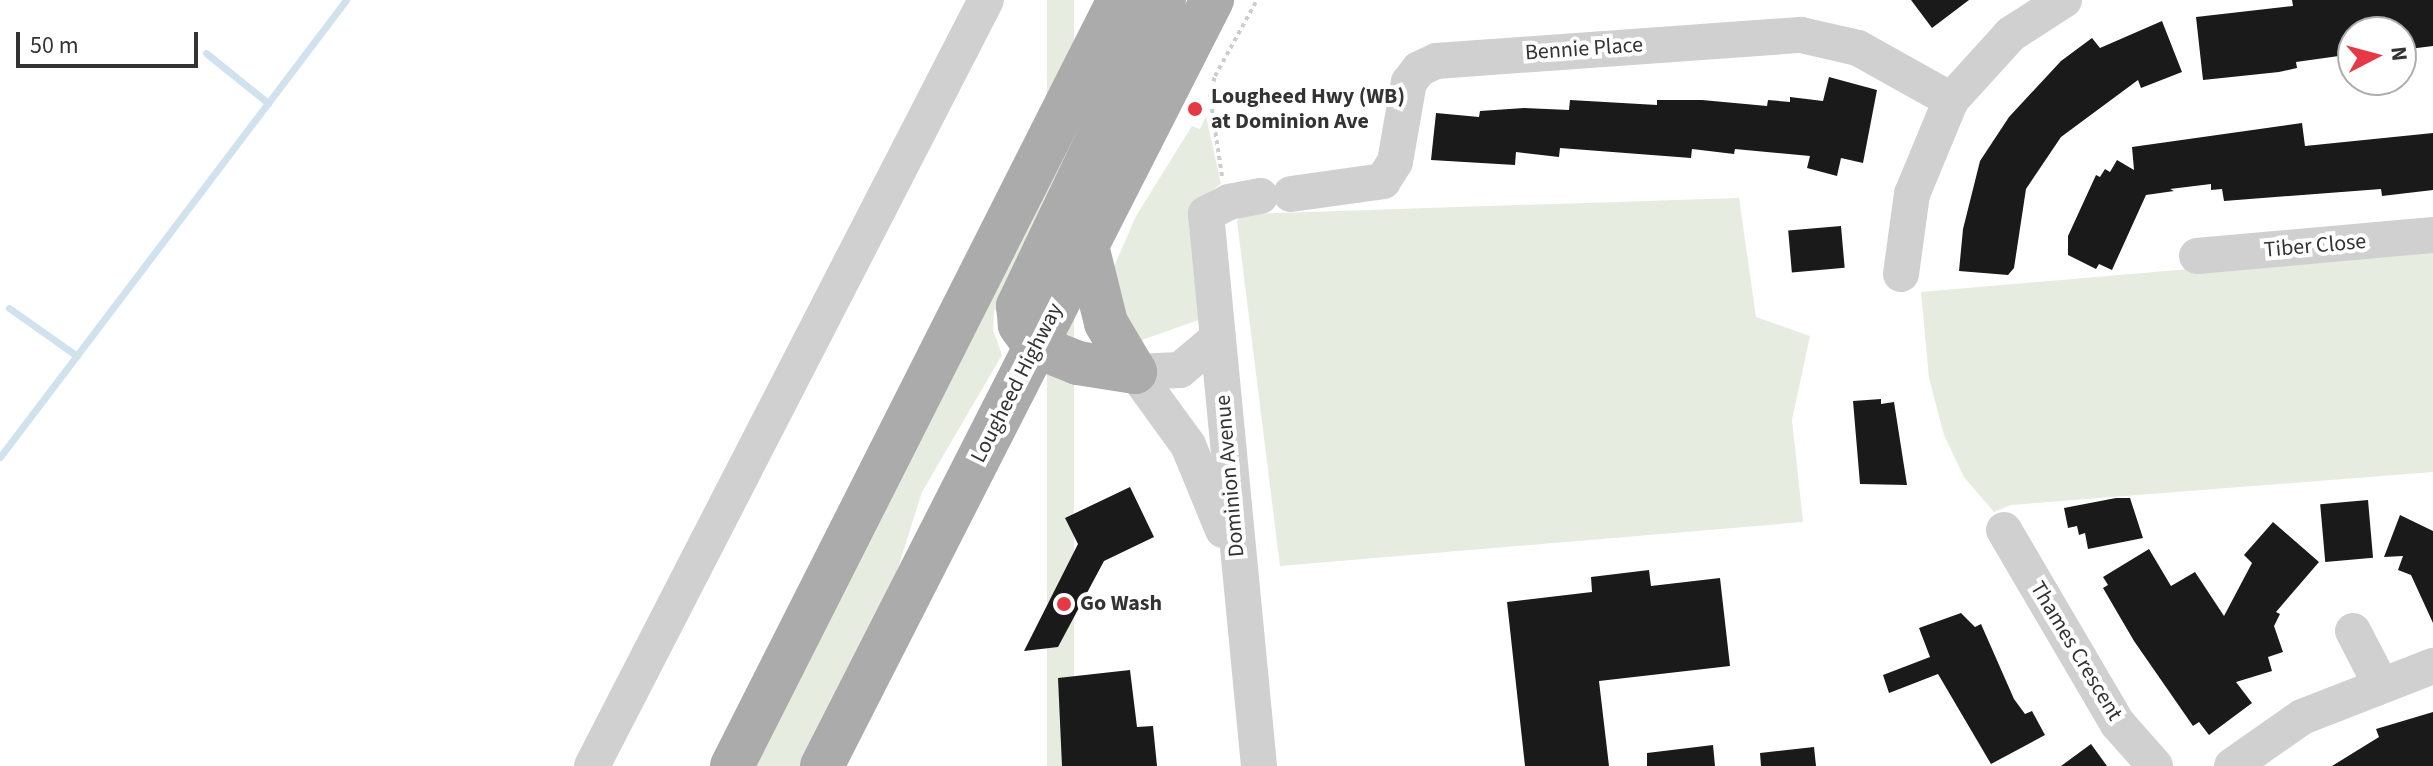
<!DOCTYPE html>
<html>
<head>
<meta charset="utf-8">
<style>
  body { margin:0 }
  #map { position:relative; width:2433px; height:766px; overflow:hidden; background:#fff; font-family:"Source Sans 3",sans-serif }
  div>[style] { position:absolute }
  .green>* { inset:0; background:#e6ecdf; transform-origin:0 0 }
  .stream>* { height:7px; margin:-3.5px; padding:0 3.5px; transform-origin:3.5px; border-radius:3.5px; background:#cfe2ee }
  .building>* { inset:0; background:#1a1a1a; transform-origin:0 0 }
  .path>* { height:4px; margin-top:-2px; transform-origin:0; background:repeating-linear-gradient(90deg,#cdcdcd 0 4px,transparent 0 8px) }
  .minor>* { height:36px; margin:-18px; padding:0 18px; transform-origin:18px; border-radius:18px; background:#d0d0d0 }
  .major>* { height:44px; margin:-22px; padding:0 22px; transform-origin:22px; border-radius:22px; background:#ababab }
  .dots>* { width:22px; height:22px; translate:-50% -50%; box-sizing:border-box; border:4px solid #fff; border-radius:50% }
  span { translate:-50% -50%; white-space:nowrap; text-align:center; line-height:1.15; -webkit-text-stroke:8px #fff; paint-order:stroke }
  .street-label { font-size:22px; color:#333 }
  .poi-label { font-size:22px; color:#333; font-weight:700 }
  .left { translate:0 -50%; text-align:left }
  .north { position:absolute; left:2337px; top:16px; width:80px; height:80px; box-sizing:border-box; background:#fff; border:2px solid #adadad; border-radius:50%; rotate:84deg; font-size:22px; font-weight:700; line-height:32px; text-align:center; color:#333 }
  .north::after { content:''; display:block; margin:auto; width:28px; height:36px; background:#e63946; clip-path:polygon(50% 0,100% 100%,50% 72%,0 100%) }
  .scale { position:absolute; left:16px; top:32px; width:182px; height:36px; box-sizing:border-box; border:4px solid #333; border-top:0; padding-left:10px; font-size:24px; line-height:28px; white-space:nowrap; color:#333; -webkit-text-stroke:6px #fff; paint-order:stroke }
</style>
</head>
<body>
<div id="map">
  <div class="green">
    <i style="left:1047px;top:0;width:27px;height:857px"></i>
    <i style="clip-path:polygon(1136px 0,1152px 0,994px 312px,993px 330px,1002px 355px,922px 492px,897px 571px,804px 766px,747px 766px)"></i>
    <i style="clip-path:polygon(1206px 116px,1221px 184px,1197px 200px,1204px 318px,1139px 341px,1126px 319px,1113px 269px,1136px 216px,1192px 126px,1200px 129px)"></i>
    <i style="clip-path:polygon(1739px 198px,1756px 317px,1810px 336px,1792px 420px,1803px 522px,1280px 566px,1237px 221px,1243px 214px)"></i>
    <i style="clip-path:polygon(2433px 248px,2433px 472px,2011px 505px,1994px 512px,1964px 477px,1944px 435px,1929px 378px,1921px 292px)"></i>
  </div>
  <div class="stream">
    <i style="left:206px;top:53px;width:80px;rotate:38.9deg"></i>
    <i style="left:9px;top:308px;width:83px;rotate:35.2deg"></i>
    <i style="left:0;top:457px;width:573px;rotate:-52.87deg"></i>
  </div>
  <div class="building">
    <i style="clip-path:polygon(1911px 0,1969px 0,1932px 28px)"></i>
    <i style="clip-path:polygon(2292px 0,2433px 0,2433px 46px,2401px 50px,2401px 32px,2353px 32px,2353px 54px,2296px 62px,2297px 68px,2279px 72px,2203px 80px,2196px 17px,2293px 6px)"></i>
    <i style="clip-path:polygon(2162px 21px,2182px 72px,2141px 88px,2138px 80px,2061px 137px,2026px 189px,2014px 268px,2008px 275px,1959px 271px,1963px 229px,1980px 161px,2009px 117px,2061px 61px,2092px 38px,2100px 48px)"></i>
    <i style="clip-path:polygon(1829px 77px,1877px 90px,1863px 163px,1841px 158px,1837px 176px,1807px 168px,1810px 156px,1735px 149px,1734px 154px,1692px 149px,1691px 158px,1560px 148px,1559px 157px,1516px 152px,1515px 165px,1431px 160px,1436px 113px,1479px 117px,1480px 111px,1524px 108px,1569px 110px,1570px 100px,1657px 105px,1657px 100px,1702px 100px,1767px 106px,1768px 100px,1790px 102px,1790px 97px,1823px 101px)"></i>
    <i style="clip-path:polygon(2302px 123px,2305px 146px,2433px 133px,2433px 190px,2382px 196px,2381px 189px,2224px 201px,2222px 189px,2211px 190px,2211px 184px,2170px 189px,2174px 191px,2146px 195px,2112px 270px,2099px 264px,2096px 269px,2068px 255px,2068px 236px,2096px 175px,2100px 177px,2105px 169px,2110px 172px,2117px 160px,2134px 170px,2132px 147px)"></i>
    <i style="left:1841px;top:226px;width:42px;height:53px;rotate:85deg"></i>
    <i style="clip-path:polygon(1881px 399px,1881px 404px,1894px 402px,1907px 485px,1860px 484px,1853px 401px)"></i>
    <i style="clip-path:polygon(1130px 487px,1154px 537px,1104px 561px,1058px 647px,1024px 651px,1078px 544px,1065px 518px)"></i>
    <i style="clip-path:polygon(2116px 498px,2130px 498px,2143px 538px,2088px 549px,2085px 533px,2079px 535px,2077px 526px,2068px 528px,2064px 508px)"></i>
    <i style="left:2368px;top:500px;width:58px;height:48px;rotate:85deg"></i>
    <i style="clip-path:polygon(2400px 515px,2433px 531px,2433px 623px,2411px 575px,2398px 570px,2403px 556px,2384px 557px)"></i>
    <i style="clip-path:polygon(2273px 522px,2319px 562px,2276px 612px,2280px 614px,2274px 626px,2283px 652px,2268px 657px,2272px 671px,2236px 682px,2252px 703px,2209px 735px,2199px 722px,2193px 726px,2134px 641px,2103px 588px,2108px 585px,2103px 577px,2149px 549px,2171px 586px,2195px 572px,2224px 616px,2252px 563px,2244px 555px)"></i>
    <i style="clip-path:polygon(1649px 570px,1651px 586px,1720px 578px,1730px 666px,1599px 681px,1609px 766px,1525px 766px,1507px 602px,1592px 592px,1591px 577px)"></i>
    <i style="clip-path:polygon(1961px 613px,1975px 627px,1981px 624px,2014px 699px,2025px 714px,2032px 711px,2045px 735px,1991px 764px,1938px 674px,1889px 693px,1883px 675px,1930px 657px,1919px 628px)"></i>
    <i style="clip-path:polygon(1130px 670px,1137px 727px,1153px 726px,1157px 766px,1062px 766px,1058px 678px)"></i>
    <i style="clip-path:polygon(2433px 712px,2433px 766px,2332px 766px,2379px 737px,2376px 729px)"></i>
    <i style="clip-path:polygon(2091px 744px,2107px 766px,2061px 766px)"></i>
    <i style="clip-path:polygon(1713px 745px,1715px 766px,1647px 766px,1647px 753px)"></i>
    <i style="clip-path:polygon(1814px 747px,1816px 766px,1761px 766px,1760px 753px)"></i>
  </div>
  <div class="path">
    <i style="left:1222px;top:176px;width:80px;rotate:-98.6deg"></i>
    <i style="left:1210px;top:97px;width:22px;rotate:-77deg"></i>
    <i style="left:1215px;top:76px;width:87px;rotate:-61.1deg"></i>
  </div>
  <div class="minor">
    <i style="left:1291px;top:194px;width:93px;rotate:-8deg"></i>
    <i style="left:1383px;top:181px;width:22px;rotate:-58deg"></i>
    <i style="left:1395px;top:162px;width:81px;rotate:-80.1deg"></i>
    <i style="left:1409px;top:82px;width:16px;rotate:-52deg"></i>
    <i style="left:1419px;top:69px;width:19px;rotate:-25deg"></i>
    <i style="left:1436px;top:61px;width:366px;rotate:-4.1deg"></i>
    <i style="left:1801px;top:35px;width:58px;rotate:12.8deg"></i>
    <i style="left:1858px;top:48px;width:107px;rotate:29.2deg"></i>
    <i style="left:2197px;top:256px;width:237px;rotate:-5.1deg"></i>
    <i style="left:1901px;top:274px;width:81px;rotate:-82.2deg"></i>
    <i style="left:1912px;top:194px;width:102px;rotate:-67.5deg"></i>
    <i style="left:1951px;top:100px;width:89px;rotate:-47.7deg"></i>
    <i style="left:2011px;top:34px;width:63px;rotate:-32.7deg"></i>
    <i style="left:1135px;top:372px;width:90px;rotate:54deg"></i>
    <i style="left:1188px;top:445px;width:92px;rotate:67.6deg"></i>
    <i style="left:1135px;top:372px;width:45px;rotate:-2.5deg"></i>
    <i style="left:1180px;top:370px;width:48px;rotate:-40deg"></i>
    <i style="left:2004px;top:530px;width:225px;rotate:59.6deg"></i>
    <i style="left:2118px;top:724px;width:56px;rotate:48.6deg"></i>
    <i style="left:2353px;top:631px;width:61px;rotate:62.6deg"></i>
    <i style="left:592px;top:766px;width:861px;rotate:-62.78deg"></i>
    <i style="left:1259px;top:766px;width:555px;rotate:-95.48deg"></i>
    <i style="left:1206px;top:214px;width:26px;rotate:-28deg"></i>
    <i style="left:1229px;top:202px;width:32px;rotate:-11deg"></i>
    <i style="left:2232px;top:766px;width:85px;rotate:-35deg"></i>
    <i style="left:2302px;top:717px;width:141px;rotate:-21.3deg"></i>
  </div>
  <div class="major">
    <i style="left:1087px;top:246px;width:79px;rotate:76.1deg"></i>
    <i style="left:1106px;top:323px;width:57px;rotate:59.4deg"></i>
    <i style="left:1135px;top:372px;width:58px;rotate:-171deg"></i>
    <i style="left:1078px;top:363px;width:46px;rotate:-158.4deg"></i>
    <i style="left:1035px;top:346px;width:26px;rotate:-126deg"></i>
    <i style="left:1020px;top:325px;width:19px;rotate:-96deg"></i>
    <i style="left:1018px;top:306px;width:339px;rotate:-64.5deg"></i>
    <i style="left:732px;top:766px;width:858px;rotate:-63.2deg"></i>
    <i style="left:822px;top:766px;width:860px;rotate:-63.02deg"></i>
  </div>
  <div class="dots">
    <i style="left:1195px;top:109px;background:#e63946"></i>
    <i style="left:1064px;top:604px;background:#e63946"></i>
  </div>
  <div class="street-label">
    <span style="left:1584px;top:49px;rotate:-4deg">Bennie Place</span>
    <span style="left:2315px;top:246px;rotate:-5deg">Tiber Close</span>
    <span style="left:1017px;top:383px;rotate:-63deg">Lougheed Highway</span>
    <span style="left:1230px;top:476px;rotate:-95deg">Dominion Avenue</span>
    <span style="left:2076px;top:651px;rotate:59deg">Thames Crescent</span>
  </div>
  <div class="poi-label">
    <span class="left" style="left:1211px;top:109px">Lougheed Hwy (WB)<br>at Dominion Ave</span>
    <span class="left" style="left:1080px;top:604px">Go Wash</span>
  </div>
  <div class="north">N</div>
  <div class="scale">50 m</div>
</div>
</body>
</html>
